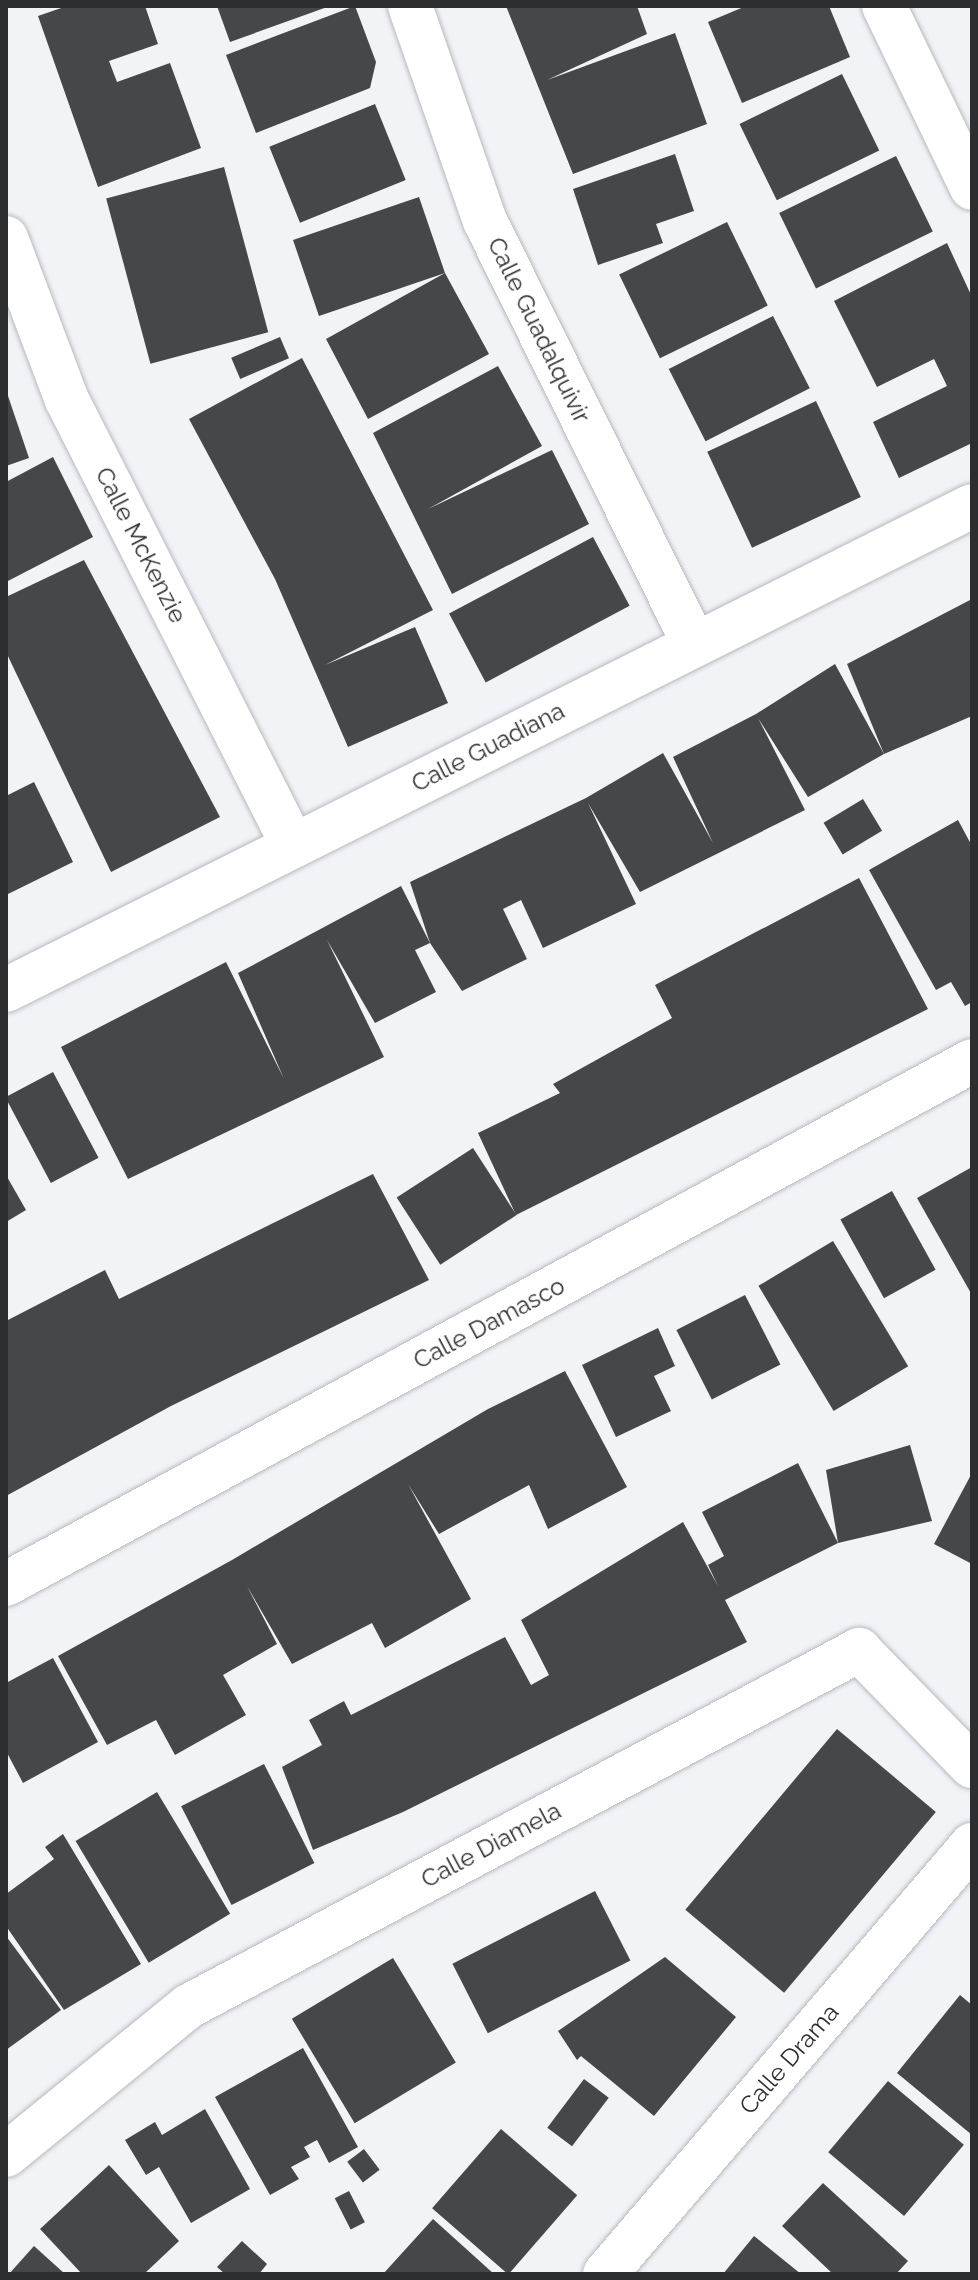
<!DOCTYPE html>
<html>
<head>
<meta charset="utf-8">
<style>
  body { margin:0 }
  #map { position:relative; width:978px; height:2280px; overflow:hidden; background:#f1f3f7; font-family:Raleway,sans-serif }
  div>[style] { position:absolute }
  .building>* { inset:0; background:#45474a; transform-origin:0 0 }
  .roads { filter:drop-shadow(0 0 2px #b8b9bd) drop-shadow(0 0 2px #b8b9bd) }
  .minor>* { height:44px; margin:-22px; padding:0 22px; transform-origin:22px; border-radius:22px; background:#fff }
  span { translate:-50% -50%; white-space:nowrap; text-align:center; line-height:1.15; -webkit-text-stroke:8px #fff; paint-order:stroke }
  .street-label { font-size:24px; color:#2d2e2f }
  .frame { position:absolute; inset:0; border:8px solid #2d2e2f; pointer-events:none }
</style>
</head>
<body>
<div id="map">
  <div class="building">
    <i style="clip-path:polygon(67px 6px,145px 6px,158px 44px,109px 61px,117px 82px,170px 63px,201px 148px,98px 187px,38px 16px)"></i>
    <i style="clip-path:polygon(217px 6px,330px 6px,230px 42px)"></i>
    <i style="clip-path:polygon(355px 6px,376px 62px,370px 88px,256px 133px,226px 55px)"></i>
    <i style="clip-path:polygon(506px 6px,637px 6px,647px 34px,547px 80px,675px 33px,707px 124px,573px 174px)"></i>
    <i style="clip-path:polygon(746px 6px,829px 6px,850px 57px,742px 103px,708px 22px)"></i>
    <i style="left:842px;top:74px;width:85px;height:114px;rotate:64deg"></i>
    <i style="left:375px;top:104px;width:82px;height:114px;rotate:68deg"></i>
    <i style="clip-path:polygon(675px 154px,694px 211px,656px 224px,663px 243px,598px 265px,573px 189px)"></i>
    <i style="left:896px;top:156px;width:84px;height:130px;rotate:64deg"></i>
    <i style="left:224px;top:167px;width:171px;height:122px;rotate:75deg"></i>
    <i style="clip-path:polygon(419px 197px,445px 273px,489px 354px,368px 419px,326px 339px,445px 273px,319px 316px,293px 240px)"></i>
    <i style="left:727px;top:222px;width:93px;height:120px;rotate:64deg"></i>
    <i style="clip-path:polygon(947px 243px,972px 297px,972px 443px,899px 478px,873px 422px,947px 386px,934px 359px,877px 387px,834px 301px)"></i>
    <i style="left:773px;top:316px;width:81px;height:117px;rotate:63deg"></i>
    <i style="left:280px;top:337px;width:23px;height:53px;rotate:67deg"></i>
    <i style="clip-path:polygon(302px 358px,433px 610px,325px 665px,415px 627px,448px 703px,348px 747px,275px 579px,189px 419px)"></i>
    <i style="clip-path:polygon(498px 366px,542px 446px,428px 509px,552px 450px,589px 524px,452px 594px,373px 433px)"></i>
    <i style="clip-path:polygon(6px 390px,29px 458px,6px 466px)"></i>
    <i style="left:816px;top:401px;width:106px;height:120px;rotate:65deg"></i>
    <i style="clip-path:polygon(53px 457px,93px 537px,6px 582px,6px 482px)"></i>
    <i style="left:593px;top:537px;width:78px;height:163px;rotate:62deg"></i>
    <i style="clip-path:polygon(84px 560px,220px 817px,111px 872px,6px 652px,6px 597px)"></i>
    <i style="clip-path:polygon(972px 599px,972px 716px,884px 754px,847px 664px)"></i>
    <i style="clip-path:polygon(835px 664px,884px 754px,808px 797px,758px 718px,805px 810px,640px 892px,588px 803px,636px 904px,543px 948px,521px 900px,503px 909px,527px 959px,462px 991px,430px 943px,410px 882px,586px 798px,663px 753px,713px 843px,673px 757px,756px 714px)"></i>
    <i style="clip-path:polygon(34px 782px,73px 862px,6px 895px,6px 796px)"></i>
    <i style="left:863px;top:799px;width:37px;height:46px;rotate:59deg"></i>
    <i style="clip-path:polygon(958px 820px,972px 846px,972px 1002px,965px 1006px,951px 982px,936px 990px,869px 870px)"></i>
    <i style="clip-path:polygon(859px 878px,928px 1009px,516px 1215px,478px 1133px,560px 1093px,553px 1084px,672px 1018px,655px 985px)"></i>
    <i style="clip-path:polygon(401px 886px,430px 943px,415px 950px,436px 992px,375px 1023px,327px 940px,384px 1057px,128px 1179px,61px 1047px,226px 962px,284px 1079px,238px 973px)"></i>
    <i style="left:53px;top:1072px;width:97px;height:54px;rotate:62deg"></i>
    <i style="left:473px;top:1148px;width:80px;height:91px;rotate:57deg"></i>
    <i style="clip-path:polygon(972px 1167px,972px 1295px,917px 1198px)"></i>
    <i style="clip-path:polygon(373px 1174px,429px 1280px,171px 1406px,6px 1496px,6px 1321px,105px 1270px,119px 1299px)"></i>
    <i style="clip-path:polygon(6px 1175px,26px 1210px,6px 1222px)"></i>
    <i style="left:892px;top:1191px;width:90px;height:59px;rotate:61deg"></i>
    <i style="left:833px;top:1241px;width:146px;height:87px;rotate:59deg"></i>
    <i style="left:745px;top:1295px;width:78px;height:77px;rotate:63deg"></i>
    <i style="clip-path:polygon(658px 1328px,675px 1366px,654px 1376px,671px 1411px,616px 1437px,582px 1365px)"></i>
    <i style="clip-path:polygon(565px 1371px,627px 1487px,548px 1529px,529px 1485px,439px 1534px,408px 1484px,471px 1599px,385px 1648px,372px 1623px,292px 1664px,247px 1586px,277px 1644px,223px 1675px,246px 1715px,175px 1755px,156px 1720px,107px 1745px,58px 1656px,232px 1560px,488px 1409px)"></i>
    <i style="clip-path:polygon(910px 1445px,932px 1521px,838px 1543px,826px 1470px)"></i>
    <i style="clip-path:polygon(798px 1463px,838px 1543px,725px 1600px,747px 1642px,403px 1812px,313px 1850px,282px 1767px,322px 1745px,309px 1720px,344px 1701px,351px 1715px,505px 1637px,531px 1685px,549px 1675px,521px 1620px,683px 1522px,718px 1586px,708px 1565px,724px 1556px,702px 1512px)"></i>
    <i style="clip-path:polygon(972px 1473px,972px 1564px,934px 1544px)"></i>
    <i style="clip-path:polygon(53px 1658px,98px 1742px,23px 1783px,6px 1751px,6px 1683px)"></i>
    <i style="left:837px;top:1729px;width:129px;height:236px;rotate:40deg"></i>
    <i style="left:264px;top:1764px;width:111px;height:93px;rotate:63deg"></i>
    <i style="left:157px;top:1792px;width:142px;height:95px;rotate:59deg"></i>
    <i style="clip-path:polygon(63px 1834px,141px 1964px,64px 2010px,6px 1926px,6px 1894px,54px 1859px,45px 1847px)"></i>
    <i style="left:595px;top:1891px;width:78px;height:160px;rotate:63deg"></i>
    <i style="clip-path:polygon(6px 1936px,61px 2010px,6px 2050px)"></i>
    <i style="clip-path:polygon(665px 1957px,736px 2017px,654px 2116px,581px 2056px,577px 2060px,558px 2031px)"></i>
    <i style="left:393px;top:1958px;width:122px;height:118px;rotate:59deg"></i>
    <i style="clip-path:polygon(960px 1995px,972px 2005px,972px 2135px,897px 2073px)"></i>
    <i style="clip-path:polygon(303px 2048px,358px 2147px,329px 2163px,317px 2140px,304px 2147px,310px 2157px,291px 2167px,299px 2179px,270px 2195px,215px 2097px)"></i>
    <i style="left:584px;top:2079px;width:31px;height:61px;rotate:37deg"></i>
    <i style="left:888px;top:2081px;width:99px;height:93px;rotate:40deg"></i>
    <i style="clip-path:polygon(205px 2109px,250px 2189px,191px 2223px,159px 2167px,146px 2175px,125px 2140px,155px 2122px,162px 2135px)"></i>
    <i style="left:501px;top:2129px;width:101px;height:105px;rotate:41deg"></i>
    <i style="left:364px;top:2149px;width:26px;height:21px;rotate:53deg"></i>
    <i style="clip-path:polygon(109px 2165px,179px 2241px,144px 2274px,82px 2274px,40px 2229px)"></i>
    <i style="clip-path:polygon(823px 2183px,908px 2261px,896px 2274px,833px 2274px,782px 2226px)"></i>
    <i style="left:349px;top:2191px;width:35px;height:16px;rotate:63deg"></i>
    <i style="clip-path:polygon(433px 2219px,494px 2274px,383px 2274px)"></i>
    <i style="clip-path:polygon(754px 2236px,801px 2274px,723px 2274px)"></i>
    <i style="clip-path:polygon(242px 2241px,267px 2264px,259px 2274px,225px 2274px,217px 2267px)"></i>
    <i style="clip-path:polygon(34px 2246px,65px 2274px,9px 2274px)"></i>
  </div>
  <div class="roads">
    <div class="minor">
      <i style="left:410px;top:6px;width:228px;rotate:70.8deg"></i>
      <i style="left:485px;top:221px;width:472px;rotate:63.7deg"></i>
      <i style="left:884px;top:6px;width:202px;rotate:64.2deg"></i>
      <i style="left:6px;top:238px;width:173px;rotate:69.4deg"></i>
      <i style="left:67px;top:400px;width:499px;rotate:63.1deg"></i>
      <i style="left:6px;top:990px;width:1080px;rotate:-26.61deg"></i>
      <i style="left:6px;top:1584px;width:1098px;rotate:-28.43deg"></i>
      <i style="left:6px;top:2155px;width:236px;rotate:-39.2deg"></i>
      <i style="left:189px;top:2006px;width:759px;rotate:-27.98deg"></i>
      <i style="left:859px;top:1650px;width:162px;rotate:45.8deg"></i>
      <i style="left:605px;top:2274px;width:565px;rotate:-49.45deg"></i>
    </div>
  </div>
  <div class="street-label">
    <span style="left:539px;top:330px;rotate:64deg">Calle Guadalquivir</span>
    <span style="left:141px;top:545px;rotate:63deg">Calle McKenzie</span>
    <span style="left:488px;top:747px;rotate:-27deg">Calle Guadiana</span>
    <span style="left:489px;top:1323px;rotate:-28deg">Calle Damasco</span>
    <span style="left:491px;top:1845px;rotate:-28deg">Calle Diamela</span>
    <span style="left:789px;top:2059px;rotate:-49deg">Calle Drama</span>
  </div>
  <div class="frame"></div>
</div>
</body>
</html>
